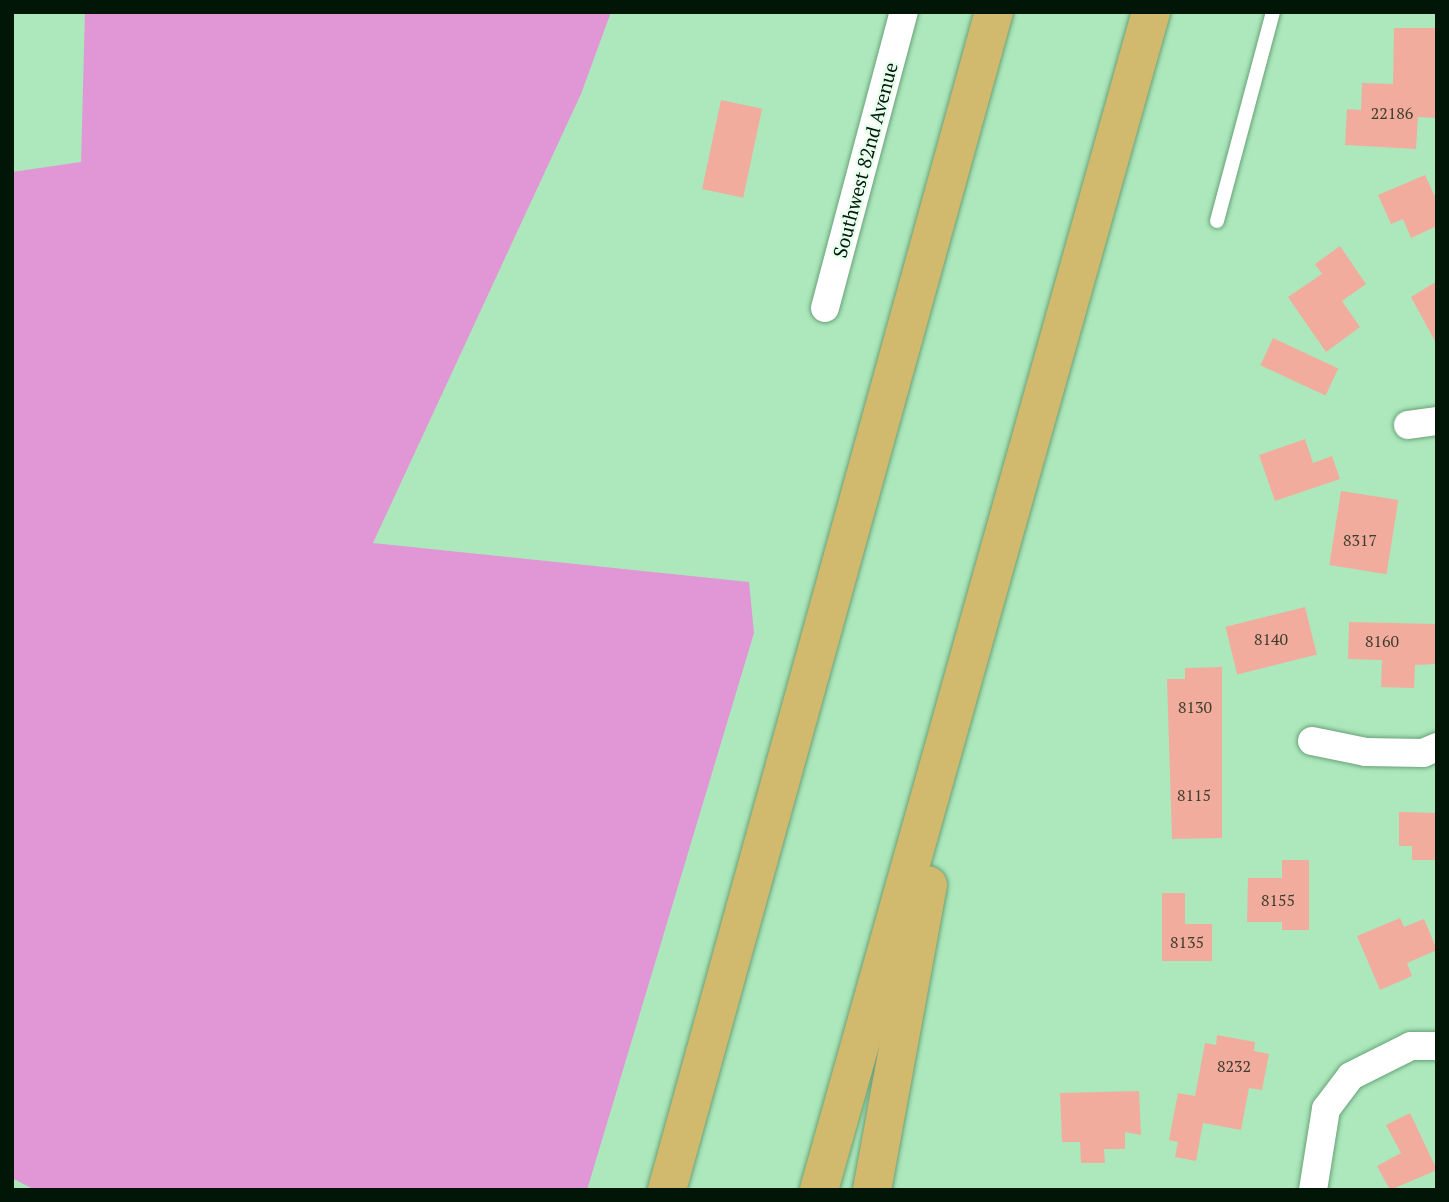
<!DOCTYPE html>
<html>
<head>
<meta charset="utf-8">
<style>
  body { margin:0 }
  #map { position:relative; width:1449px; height:1202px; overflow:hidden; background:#ace8bc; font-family:"PT Serif",serif }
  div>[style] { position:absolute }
  .green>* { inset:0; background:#e197d6 }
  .building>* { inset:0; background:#f2ac9e; transform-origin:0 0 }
  .roads { filter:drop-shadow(0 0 2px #69a178) drop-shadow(0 0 2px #69a178) }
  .lane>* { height:14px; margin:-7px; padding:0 7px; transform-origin:7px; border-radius:7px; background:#fff }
  .street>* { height:28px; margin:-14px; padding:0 14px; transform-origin:14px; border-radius:14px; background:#fff }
  .highway>* { height:38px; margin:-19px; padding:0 19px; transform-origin:19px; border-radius:19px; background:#d1b96d }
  span { translate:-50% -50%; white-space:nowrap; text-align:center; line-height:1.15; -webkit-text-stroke:5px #e8ffed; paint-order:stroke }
  .number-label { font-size:16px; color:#3d3c2d }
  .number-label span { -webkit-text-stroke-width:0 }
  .street-label { font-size:19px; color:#011607 }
  .frame { position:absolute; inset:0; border:14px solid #011607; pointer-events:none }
</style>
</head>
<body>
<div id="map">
  <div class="green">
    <i style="clip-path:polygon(85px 12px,611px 12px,581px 94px,373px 543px,749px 582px,754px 633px,587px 1190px,35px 1190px,12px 1178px,12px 172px,81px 162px)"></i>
  </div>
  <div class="building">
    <i style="clip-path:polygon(1394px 28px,1437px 28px,1437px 118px,1418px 117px,1416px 149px,1345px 145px,1347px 109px,1361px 110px,1362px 83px,1393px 84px)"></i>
    <i style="left:721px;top:100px;width:42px;height:91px;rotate:12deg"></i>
    <i style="clip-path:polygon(1425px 175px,1437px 201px,1437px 226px,1411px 238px,1403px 219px,1391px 224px,1378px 195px)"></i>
    <i style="clip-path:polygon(1340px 246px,1366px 284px,1342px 301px,1360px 327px,1326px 352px,1288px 297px,1322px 274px,1315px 264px)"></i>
    <i style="clip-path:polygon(1437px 281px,1437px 345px,1411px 297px)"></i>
    <i style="left:1273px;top:338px;width:72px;height:30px;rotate:25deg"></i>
    <i style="clip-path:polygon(1305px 439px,1313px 463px,1332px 456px,1340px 479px,1275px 501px,1259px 455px)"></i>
    <i style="left:1341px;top:491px;width:58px;height:75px;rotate:9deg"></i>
    <i style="left:1305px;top:607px;width:49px;height:82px;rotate:76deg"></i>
    <i style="clip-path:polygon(1349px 622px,1437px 624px,1437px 664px,1415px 665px,1414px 688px,1381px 687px,1382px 660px,1348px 659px)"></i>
    <i style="clip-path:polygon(1222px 667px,1222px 838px,1172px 839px,1167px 679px,1185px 679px,1185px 668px)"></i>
    <i style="clip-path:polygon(1399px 812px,1437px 813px,1437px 860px,1412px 860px,1412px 846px,1399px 846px)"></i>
    <i style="clip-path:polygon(1282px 860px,1309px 860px,1309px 930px,1282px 930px,1282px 922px,1247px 922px,1248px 878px,1282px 878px)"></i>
    <i style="clip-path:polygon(1162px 893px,1185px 893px,1185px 924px,1212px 924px,1212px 961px,1162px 961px)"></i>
    <i style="clip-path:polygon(1400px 918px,1404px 927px,1424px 919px,1437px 950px,1407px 963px,1412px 976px,1380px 990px,1357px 936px)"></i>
    <i style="clip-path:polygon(1217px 1035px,1255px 1042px,1254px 1051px,1269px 1054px,1262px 1090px,1249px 1088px,1241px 1130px,1203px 1123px,1196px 1161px,1175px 1157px,1178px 1142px,1169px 1140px,1178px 1093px,1195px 1096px,1205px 1043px,1216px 1045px)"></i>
    <i style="clip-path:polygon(1139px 1091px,1141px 1135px,1125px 1132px,1125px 1149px,1104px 1149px,1105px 1163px,1081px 1163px,1080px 1142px,1062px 1142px,1060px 1093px)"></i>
    <i style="clip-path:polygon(1410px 1113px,1437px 1170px,1390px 1190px,1377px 1166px,1401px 1153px,1386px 1125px)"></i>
  </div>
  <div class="roads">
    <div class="lane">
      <i style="left:1217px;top:221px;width:216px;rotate:-75deg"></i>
    </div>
    <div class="street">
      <i style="left:825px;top:308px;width:306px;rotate:-75.1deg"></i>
      <i style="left:1408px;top:425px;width:29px;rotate:-8deg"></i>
      <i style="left:1312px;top:741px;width:55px;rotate:11.5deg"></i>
      <i style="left:1366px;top:752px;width:57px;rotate:1deg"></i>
      <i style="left:1423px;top:753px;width:15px;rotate:-23deg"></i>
      <i style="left:1313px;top:1190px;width:82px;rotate:-80.9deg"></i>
      <i style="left:1326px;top:1109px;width:41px;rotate:-52.9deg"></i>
      <i style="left:1351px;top:1076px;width:67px;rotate:-26.6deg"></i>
      <i style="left:1411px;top:1046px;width:26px"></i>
    </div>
    <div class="highway">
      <i style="left:667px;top:1190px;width:1223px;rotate:-74.49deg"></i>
      <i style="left:819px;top:1190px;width:1224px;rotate:-74.26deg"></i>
      <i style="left:872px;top:1190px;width:310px;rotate:-79.6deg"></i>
    </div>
  </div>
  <div class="number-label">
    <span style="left:1392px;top:113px">22186</span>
    <span style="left:1360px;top:540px">8317</span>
    <span style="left:1271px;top:639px">8140</span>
    <span style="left:1382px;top:641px">8160</span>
    <span style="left:1195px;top:707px">8130</span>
    <span style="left:1194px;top:795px">8115</span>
    <span style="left:1278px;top:900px">8155</span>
    <span style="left:1187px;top:942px">8135</span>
    <span style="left:1234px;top:1066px">8232</span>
  </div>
  <div class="street-label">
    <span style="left:865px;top:160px;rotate:-75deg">Southwest 82nd Avenue</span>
  </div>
  <div class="frame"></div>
</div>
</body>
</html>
